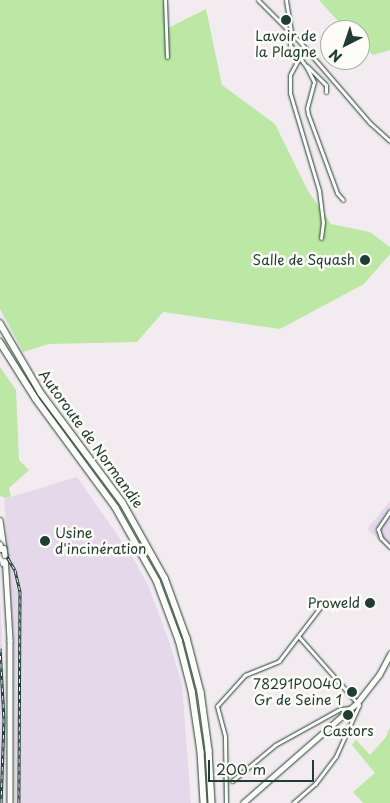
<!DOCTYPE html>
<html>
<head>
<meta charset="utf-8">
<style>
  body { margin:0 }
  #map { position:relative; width:390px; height:803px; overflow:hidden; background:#f2ecf1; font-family:"Playpen Sans",sans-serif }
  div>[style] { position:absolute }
  .built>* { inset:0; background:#e5d8ea }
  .green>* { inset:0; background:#bce7a4 }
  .roads { filter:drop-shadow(0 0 1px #1f3d34) drop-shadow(0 0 1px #1f3d34) }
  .street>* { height:3px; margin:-1.5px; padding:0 1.5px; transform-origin:1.5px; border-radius:1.5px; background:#fdfcf7 }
  .secondary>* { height:4.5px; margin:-2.25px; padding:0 2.25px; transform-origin:2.25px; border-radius:2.25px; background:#fdfcf7 }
  .highway>* { height:5.5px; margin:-2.75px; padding:0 2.75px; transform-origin:2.75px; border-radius:2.75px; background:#fdfcf7 }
  .rail>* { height:3px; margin-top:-1.5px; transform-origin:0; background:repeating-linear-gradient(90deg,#fdfcf7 0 4px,#1f3d34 0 8px); box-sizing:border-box; border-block:1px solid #1f3d34 }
  .bridges { filter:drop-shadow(0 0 1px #1f3d34) drop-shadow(0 0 1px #1f3d34) }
  .secondary-bridge>* { height:4.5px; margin:-2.25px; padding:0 2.25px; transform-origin:2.25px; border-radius:2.25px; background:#fdfcf7 }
  .dots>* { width:14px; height:14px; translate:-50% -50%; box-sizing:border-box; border:2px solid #fdfcf7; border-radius:50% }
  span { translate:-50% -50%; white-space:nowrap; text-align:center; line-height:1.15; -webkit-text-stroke:5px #fdfcf7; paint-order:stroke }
  .poi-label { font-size:14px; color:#1f3d34 }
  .right { translate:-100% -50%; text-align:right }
  .left { translate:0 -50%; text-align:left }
  .street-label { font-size:14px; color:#1f3d34 }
  .north { position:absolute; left:320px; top:20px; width:50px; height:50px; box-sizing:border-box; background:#fdfcf7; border:1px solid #a4b0a9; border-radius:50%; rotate:221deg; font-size:14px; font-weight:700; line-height:20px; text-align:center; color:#1f3d34 }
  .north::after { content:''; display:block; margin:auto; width:18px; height:22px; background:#1f3d34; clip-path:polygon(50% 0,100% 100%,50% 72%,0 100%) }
  .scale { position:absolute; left:208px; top:760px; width:106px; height:22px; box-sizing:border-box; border:2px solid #1f3d34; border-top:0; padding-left:6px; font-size:15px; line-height:18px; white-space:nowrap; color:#1f3d34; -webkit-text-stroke:4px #fdfcf7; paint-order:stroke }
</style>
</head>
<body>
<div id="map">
  <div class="built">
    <i style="clip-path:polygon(77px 477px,132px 556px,148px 585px,169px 641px,182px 684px,191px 803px,15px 803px,14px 639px,4px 499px)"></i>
    <i style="clip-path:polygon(390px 501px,390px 551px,367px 529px)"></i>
    <i style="clip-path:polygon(0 596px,6px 726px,4px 803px,0 803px)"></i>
  </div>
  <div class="green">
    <i style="clip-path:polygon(0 0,166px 0,168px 28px,206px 9px,222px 85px,275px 124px,308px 191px,331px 224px,370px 232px,390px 247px,390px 254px,364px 284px,280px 329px,163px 312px,137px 342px,49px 344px,23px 352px,0 309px)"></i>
    <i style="clip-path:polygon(319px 0,390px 0,390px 50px,373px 55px,360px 43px,360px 30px,346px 30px)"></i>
    <i style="clip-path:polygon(0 367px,16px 390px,19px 460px,29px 470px,9px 488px,11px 497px,5px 498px,0 496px)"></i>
    <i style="clip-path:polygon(390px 727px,390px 803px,363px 803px,353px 792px,375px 773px,352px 745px,356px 740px,370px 755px,386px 737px)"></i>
  </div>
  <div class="roads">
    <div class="street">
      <i style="left:165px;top:0;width:57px;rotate:88deg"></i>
      <i style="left:258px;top:0;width:59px;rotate:45deg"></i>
      <i style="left:300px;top:42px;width:107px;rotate:49.2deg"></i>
      <i style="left:370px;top:123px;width:27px;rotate:42deg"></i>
      <i style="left:286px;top:0;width:33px;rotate:81deg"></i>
      <i style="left:291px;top:33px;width:12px;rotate:95deg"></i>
      <i style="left:290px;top:45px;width:26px;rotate:53deg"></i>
      <i style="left:306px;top:66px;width:18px;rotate:63deg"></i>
      <i style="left:314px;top:82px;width:27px;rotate:105deg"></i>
      <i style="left:307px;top:108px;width:6px;rotate:81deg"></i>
      <i style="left:308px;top:114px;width:84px;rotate:69.8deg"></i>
      <i style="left:337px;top:193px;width:9px;rotate:49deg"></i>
      <i style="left:299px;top:58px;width:19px;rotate:118deg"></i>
      <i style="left:290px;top:75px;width:18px;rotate:90deg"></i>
      <i style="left:290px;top:93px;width:101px;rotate:73.4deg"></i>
      <i style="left:319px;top:190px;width:32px;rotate:83deg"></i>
      <i style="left:323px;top:222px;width:16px;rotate:97deg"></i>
      <i style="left:307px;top:66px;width:27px;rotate:45deg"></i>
      <i style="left:326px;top:85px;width:7px;rotate:90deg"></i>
      <i style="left:390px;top:511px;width:22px;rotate:124deg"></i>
      <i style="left:378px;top:529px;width:9px;rotate:72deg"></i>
      <i style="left:381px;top:538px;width:13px;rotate:45deg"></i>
      <i style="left:232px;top:781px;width:56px;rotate:-39.9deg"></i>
      <i style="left:275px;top:745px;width:74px;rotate:-29deg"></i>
      <i style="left:340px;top:709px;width:11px;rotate:-5deg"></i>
      <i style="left:226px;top:803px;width:67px;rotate:-90.9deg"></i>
      <i style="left:225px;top:736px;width:31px;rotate:-105deg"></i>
      <i style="left:217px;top:706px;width:42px;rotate:-47.9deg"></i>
      <i style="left:245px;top:675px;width:37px;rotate:-22deg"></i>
      <i style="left:279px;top:661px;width:76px;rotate:-52.5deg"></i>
      <i style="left:293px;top:803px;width:29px;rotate:-41deg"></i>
      <i style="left:315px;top:784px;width:35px;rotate:-53deg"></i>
      <i style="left:336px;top:756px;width:56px;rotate:-65.7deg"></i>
      <i style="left:359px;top:705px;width:91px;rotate:-131.4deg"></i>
    </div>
    <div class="secondary">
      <i style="left:0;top:520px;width:28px;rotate:82deg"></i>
      <i style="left:1px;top:549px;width:14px;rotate:82deg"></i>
      <i style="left:5px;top:555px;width:85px;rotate:86.6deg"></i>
      <i style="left:10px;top:640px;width:163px;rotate:90deg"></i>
      <i style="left:243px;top:803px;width:152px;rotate:-41.3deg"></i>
      <i style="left:357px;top:703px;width:36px;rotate:-52deg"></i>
      <i style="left:379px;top:675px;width:24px;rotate:-62deg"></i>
    </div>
    <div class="highway">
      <i style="left:0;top:323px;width:81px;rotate:59.6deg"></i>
      <i style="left:41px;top:393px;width:137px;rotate:53.3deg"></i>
      <i style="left:123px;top:503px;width:86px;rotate:60.8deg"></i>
      <i style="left:165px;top:578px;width:64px;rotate:69.9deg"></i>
      <i style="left:187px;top:638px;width:56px;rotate:75.5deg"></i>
      <i style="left:201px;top:692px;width:59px;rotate:82.1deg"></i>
      <i style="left:209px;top:750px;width:53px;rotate:86.8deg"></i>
      <i style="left:0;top:342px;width:67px;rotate:57.7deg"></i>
      <i style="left:36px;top:399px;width:135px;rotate:53.7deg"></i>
      <i style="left:116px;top:508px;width:84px;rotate:60.7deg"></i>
      <i style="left:157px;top:581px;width:63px;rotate:69.6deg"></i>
      <i style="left:179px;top:640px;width:53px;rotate:75.7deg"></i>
      <i style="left:192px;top:691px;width:62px;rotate:81.6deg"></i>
      <i style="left:201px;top:752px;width:51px;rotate:86.6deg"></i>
    </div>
  </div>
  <div class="rail">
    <i style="left:0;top:545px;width:29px;rotate:59deg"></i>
    <i style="left:15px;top:570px;width:22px;rotate:77deg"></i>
    <i style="left:20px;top:591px;width:212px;rotate:90.3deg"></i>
    <i style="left:0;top:648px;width:71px;rotate:86.8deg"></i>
    <i style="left:4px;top:719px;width:84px;rotate:92deg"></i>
  </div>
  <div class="bridges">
    <div class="secondary-bridge">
      <i style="left:0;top:544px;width:5px;rotate:79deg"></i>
      <i style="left:4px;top:548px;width:7px;rotate:82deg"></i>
    </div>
  </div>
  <div class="dots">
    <i style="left:286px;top:20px;background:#1f3d34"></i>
    <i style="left:365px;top:260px;background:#1f3d34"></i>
    <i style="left:45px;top:541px;background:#1f3d34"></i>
    <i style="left:370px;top:603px;background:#1f3d34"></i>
    <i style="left:352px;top:692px;background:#1f3d34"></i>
    <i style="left:348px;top:715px;background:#1f3d34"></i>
  </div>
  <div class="poi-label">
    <span style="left:286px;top:44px">Lavoir de<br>la Plagne</span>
    <span class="right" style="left:355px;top:260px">Salle de Squash</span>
    <span class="left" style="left:55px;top:541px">Usine<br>d'incinération</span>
    <span class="right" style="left:360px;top:603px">Proweld</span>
    <span class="right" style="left:342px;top:692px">78291P0040<br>Gr de Seine 1</span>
    <span style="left:348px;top:731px">Castors</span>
  </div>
  <div class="street-label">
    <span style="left:91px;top:439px;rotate:54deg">Autoroute de Normandie</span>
  </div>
  <div class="north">N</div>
  <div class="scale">200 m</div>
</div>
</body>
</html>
